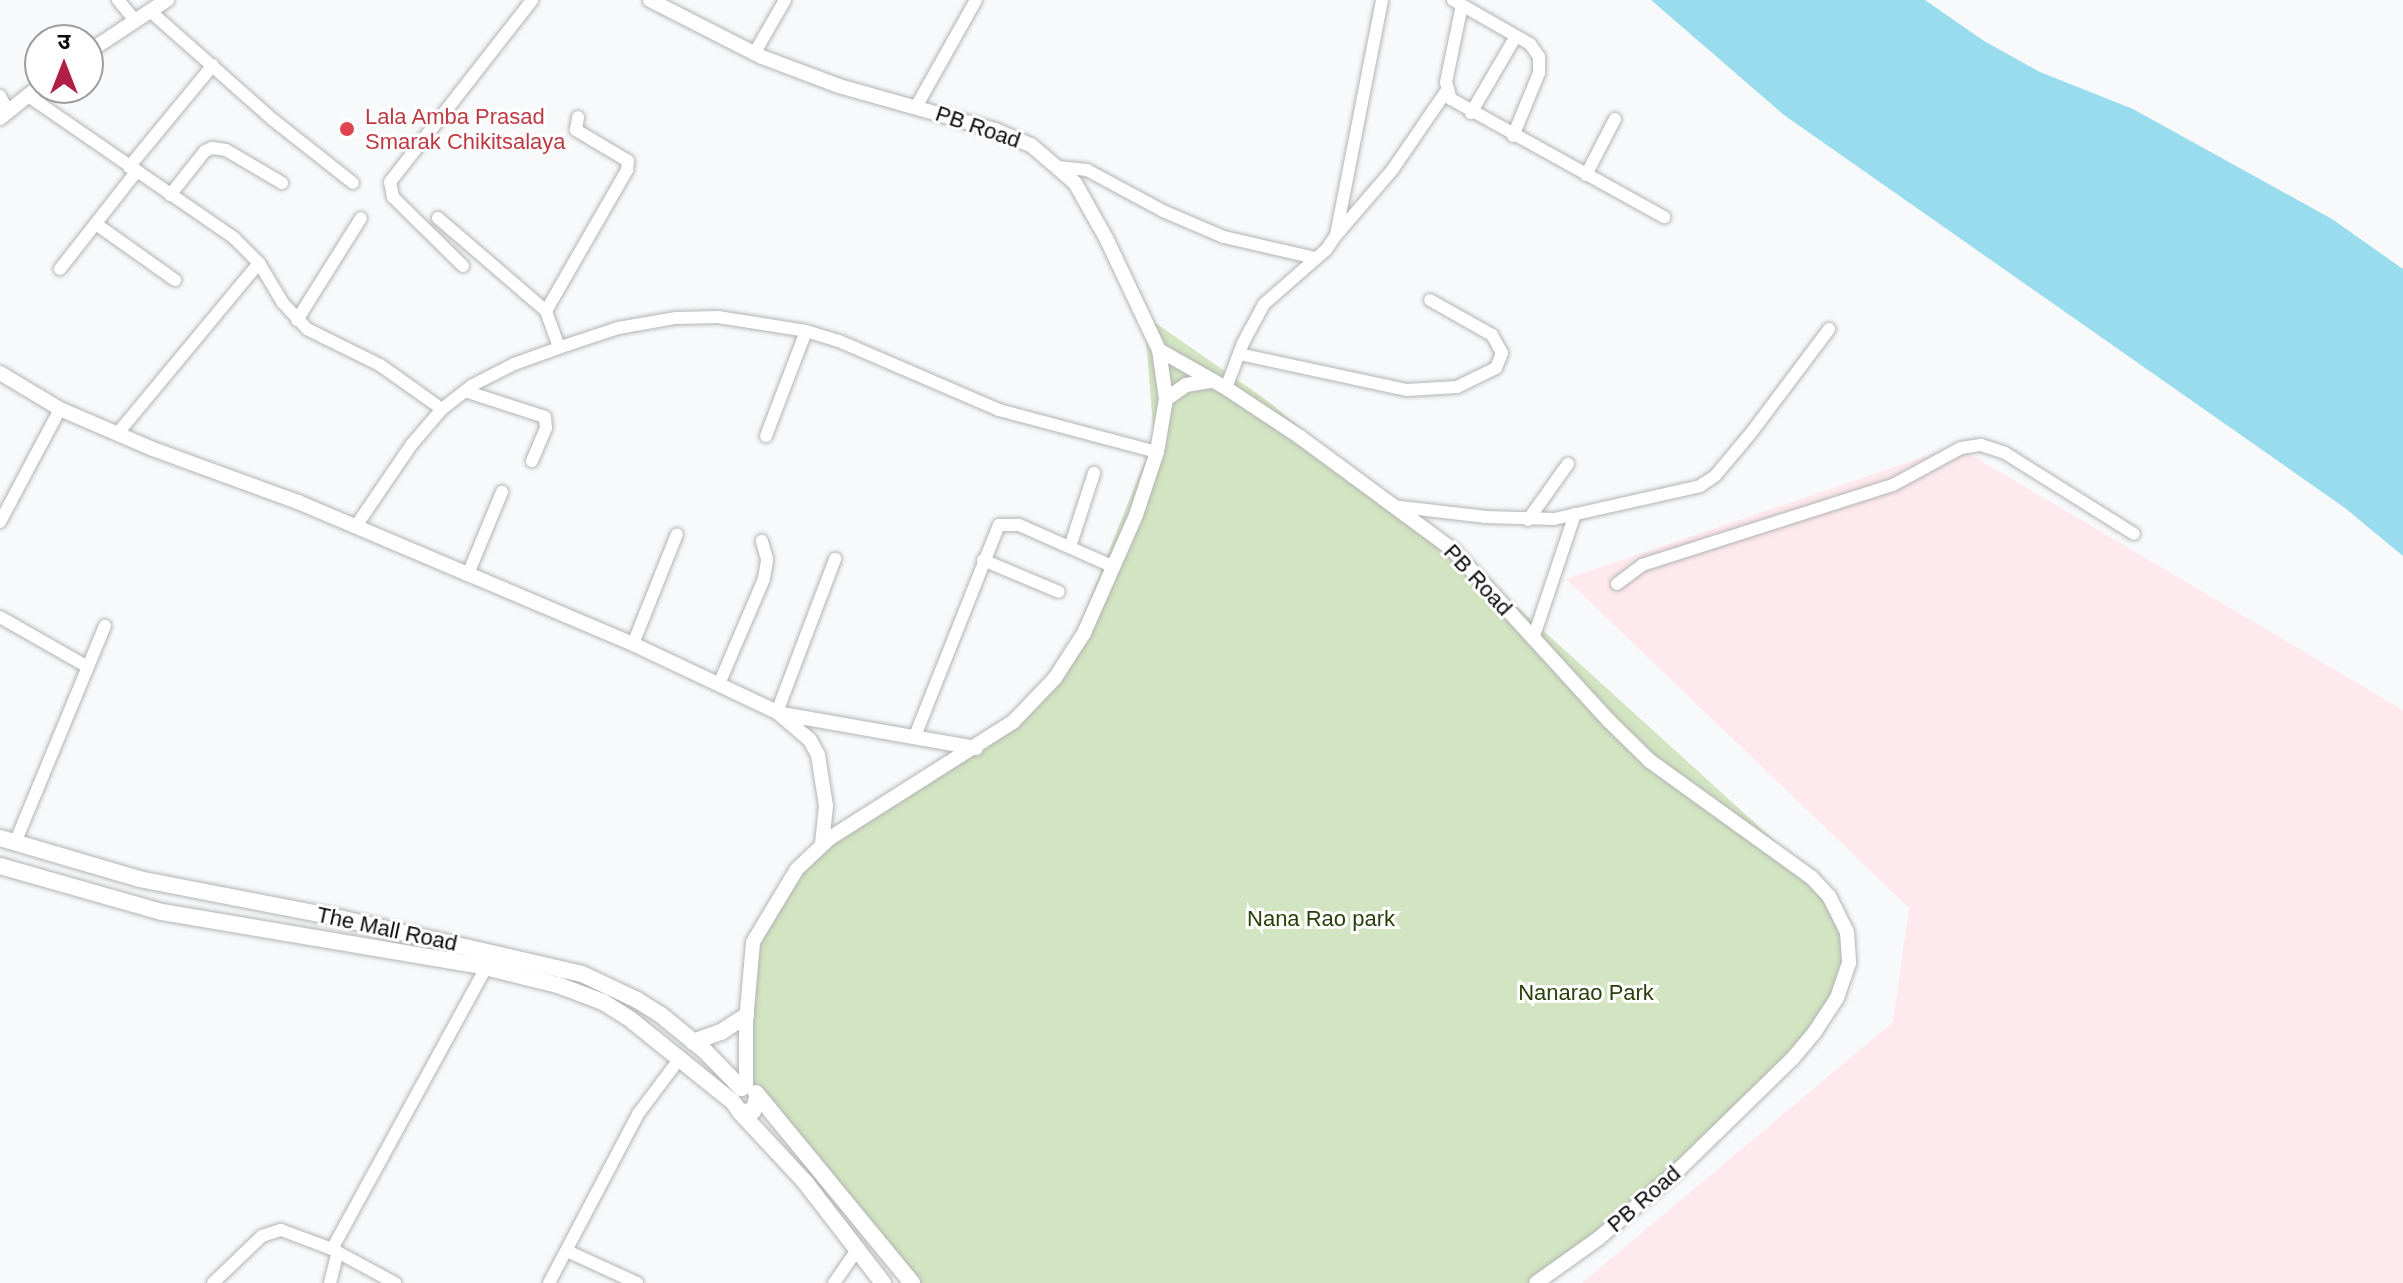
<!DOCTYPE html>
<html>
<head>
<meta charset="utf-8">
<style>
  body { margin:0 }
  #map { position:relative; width:2403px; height:1283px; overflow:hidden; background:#f8f9fa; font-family:Helvetica,"Noto Sans Devanagari",sans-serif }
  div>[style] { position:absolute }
  .industrial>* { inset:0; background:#fee9ee }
  .green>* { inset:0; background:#d2e4c1 }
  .water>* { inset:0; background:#98dcee }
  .roads { filter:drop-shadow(0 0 2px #b3b4b4) drop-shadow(0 0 2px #b3b4b4) }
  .minor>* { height:12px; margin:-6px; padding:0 6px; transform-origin:6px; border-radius:6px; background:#fff }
  .tertiary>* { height:14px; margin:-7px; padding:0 7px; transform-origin:7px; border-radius:7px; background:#fff }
  .secondary>* { height:16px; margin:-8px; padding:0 8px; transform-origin:8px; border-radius:8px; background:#fff }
  .dots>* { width:22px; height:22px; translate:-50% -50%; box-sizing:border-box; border:4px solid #fff; border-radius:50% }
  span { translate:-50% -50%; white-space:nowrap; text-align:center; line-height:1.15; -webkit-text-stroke:6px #fff; paint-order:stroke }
  .health-label { font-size:22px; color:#be3a42 }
  .left { translate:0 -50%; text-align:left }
  .street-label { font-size:22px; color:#0b0b0c }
  .park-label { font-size:22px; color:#293f09 }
  .north { position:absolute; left:24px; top:24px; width:80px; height:80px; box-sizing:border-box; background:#fff; border:2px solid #9d9d9e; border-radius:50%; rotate:0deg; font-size:22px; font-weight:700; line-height:32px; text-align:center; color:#0b0b0c }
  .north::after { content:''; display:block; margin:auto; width:28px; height:36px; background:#b11f46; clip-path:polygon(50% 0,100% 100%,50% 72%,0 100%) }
</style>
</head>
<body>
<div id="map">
  <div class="industrial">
    <i style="clip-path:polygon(1956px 446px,2403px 710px,2403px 1283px,1582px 1283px,1893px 1022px,1909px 908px,1566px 579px)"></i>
  </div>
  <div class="green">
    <i style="clip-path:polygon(1144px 315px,1265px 399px,1491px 583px,1833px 894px,1853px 974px,1770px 1088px,1604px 1235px,1528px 1283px,904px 1283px,752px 1087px,747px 1015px,761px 928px,803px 864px,1015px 721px,1068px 654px,1154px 438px)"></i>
  </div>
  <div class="water">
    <i style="clip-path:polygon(1651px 0,1925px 0,1984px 41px,2040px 72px,2133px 109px,2332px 219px,2403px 269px,2403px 556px,2345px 508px,1784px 115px)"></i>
  </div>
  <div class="roads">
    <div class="minor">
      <i style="left:118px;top:0;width:26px;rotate:50deg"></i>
      <i style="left:1453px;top:0;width:89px;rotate:29.7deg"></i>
      <i style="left:1530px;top:44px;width:16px;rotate:55deg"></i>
      <i style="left:1539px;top:57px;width:16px;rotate:90deg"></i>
      <i style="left:1539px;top:73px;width:68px;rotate:112.4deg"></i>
      <i style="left:1462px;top:5px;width:79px;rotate:101.7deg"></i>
      <i style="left:1446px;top:82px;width:18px;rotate:74deg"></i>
      <i style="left:1451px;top:99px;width:244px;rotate:29deg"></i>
      <i style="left:150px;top:11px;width:163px;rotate:41.5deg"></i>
      <i style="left:272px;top:119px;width:103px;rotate:38.3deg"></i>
      <i style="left:754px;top:54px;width:62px;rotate:-60.1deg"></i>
      <i style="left:27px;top:95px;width:252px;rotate:34.6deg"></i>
      <i style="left:234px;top:238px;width:35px;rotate:45deg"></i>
      <i style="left:259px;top:263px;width:222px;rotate:129.7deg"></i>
      <i style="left:0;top:96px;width:17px;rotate:62deg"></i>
      <i style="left:916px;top:107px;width:123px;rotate:-60.7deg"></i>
      <i style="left:1471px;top:113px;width:89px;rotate:-59.7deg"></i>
      <i style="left:129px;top:167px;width:132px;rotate:-50.5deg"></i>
      <i style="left:1058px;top:167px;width:29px;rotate:6deg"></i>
      <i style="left:1087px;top:170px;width:86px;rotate:28.3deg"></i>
      <i style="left:1163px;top:211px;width:66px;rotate:23.1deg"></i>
      <i style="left:1224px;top:237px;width:93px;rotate:13deg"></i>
      <i style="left:1586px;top:175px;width:63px;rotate:-62.6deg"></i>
      <i style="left:170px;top:195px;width:56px;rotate:-51.5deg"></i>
      <i style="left:205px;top:151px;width:8px;rotate:-23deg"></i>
      <i style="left:212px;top:148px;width:14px;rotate:8deg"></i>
      <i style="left:226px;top:150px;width:65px;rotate:30.5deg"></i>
      <i style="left:438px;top:218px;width:143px;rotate:40.7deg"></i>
      <i style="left:96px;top:224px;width:97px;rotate:35.3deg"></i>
      <i style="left:1338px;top:233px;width:84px;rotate:-49.3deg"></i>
      <i style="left:1393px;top:169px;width:96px;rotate:-55.6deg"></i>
      <i style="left:259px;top:263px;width:47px;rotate:59deg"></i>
      <i style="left:283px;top:303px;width:35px;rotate:47deg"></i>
      <i style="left:307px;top:329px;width:81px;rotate:26.3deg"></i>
      <i style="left:380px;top:365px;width:76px;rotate:35.4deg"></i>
      <i style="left:463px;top:266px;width:98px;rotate:-135.4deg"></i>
      <i style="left:393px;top:197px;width:15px;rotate:-101deg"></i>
      <i style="left:390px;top:182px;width:231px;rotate:-52deg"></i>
      <i style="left:60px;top:269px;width:123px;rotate:-51.9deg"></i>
      <i style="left:297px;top:320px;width:120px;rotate:-57.9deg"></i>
      <i style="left:559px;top:347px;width:38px;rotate:-110deg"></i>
      <i style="left:546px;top:311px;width:163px;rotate:-60.1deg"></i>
      <i style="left:627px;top:170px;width:9px;rotate:-84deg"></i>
      <i style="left:628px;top:161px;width:61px;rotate:-149.2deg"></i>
      <i style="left:576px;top:130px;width:13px;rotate:-81deg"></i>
      <i style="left:1239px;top:354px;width:172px;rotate:12.1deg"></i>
      <i style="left:1407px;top:390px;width:50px;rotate:-3.4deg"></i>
      <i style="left:1457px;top:387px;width:43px;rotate:-26deg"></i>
      <i style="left:1496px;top:368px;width:16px;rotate:-68deg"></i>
      <i style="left:1502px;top:353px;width:21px;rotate:-119deg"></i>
      <i style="left:1492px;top:335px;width:71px;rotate:-150.6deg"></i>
      <i style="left:1226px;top:388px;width:48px;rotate:-69.3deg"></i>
      <i style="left:1243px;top:343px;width:44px;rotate:-61.7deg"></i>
      <i style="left:1264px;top:304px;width:82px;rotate:-41.1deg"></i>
      <i style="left:1326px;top:250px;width:18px;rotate:-56deg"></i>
      <i style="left:1336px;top:235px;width:239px;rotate:-78.9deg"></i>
      <i style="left:465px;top:391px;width:84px;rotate:18deg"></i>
      <i style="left:545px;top:417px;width:11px;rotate:85deg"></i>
      <i style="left:546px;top:428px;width:36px;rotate:113deg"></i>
      <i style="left:766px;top:436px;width:112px;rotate:-69.1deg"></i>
      <i style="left:1392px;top:506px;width:95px;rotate:6.7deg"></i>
      <i style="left:1486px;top:517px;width:68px;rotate:1.7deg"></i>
      <i style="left:1554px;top:519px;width:150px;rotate:-12.7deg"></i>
      <i style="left:1700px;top:486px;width:18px;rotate:-34deg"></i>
      <i style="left:1715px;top:476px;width:56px;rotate:-50.1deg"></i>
      <i style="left:1751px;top:433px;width:130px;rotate:-53.1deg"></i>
      <i style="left:1528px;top:520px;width:69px;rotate:-54.5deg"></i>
      <i style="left:0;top:522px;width:128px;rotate:-62deg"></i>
      <i style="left:356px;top:526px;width:99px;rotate:-55.7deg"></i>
      <i style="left:412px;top:444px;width:46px;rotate:-49.4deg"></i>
      <i style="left:442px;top:409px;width:37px;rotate:-38deg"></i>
      <i style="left:471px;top:386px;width:48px;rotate:-27.1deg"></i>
      <i style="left:514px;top:364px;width:56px;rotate:-19.7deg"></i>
      <i style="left:567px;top:345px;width:54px;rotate:-18.4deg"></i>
      <i style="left:618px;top:328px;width:59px;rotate:-9.8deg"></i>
      <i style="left:676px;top:318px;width:42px;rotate:-1.4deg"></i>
      <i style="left:718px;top:317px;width:89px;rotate:9deg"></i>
      <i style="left:806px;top:331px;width:34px;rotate:17deg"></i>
      <i style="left:839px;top:341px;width:174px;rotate:23.3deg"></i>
      <i style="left:999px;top:410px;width:163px;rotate:14.9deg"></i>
      <i style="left:1070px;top:547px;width:78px;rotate:-72deg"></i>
      <i style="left:983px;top:560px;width:82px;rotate:22.8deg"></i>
      <i style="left:468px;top:574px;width:89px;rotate:-67.5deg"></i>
      <i style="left:1617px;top:584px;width:31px;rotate:-37deg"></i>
      <i style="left:1642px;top:565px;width:263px;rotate:-17.7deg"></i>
      <i style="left:1893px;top:485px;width:77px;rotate:-28.6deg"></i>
      <i style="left:1961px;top:448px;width:20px;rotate:-9deg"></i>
      <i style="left:1981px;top:445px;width:25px;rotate:18deg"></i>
      <i style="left:2005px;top:453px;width:152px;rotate:32.1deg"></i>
      <i style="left:0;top:617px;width:99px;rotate:29.7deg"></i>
      <i style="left:1533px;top:639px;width:132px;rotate:-71.4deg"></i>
      <i style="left:633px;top:644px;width:118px;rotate:-68.2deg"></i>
      <i style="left:719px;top:684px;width:114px;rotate:-66.8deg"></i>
      <i style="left:764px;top:579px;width:20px;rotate:-81deg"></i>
      <i style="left:767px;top:559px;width:19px;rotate:-106deg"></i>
      <i style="left:777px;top:712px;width:164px;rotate:-69.2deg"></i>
      <i style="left:915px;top:736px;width:227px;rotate:-68.3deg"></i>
      <i style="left:999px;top:525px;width:20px"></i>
      <i style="left:1019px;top:525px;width:104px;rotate:23.9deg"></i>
      <i style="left:15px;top:843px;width:235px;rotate:-67.5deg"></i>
      <i style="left:332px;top:1249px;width:327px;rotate:-61.3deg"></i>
      <i style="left:567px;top:1251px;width:77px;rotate:24.6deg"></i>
      <i style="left:213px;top:1283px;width:68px;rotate:-43.8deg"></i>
      <i style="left:262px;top:1236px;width:20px;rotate:-18deg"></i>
      <i style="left:281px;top:1230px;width:54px;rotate:20.4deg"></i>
      <i style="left:332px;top:1249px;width:72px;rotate:28.4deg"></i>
      <i style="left:330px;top:1283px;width:32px;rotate:-76deg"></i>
      <i style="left:549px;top:1283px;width:191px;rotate:-62.2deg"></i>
      <i style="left:638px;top:1114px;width:70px;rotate:-53.1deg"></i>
      <i style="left:834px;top:1283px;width:40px;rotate:-55.1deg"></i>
    </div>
    <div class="tertiary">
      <i style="left:650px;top:0;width:126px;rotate:27deg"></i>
      <i style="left:762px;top:57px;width:82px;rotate:20.6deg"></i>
      <i style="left:839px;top:86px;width:162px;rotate:15.8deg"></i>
      <i style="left:995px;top:130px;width:39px;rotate:23deg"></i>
      <i style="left:1031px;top:145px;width:58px;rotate:40.8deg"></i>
      <i style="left:1075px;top:183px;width:63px;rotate:60.6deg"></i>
      <i style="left:1106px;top:238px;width:124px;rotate:64.7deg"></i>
      <i style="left:1159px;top:350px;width:77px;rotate:29.6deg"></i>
      <i style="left:1226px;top:388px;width:89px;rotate:33.5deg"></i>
      <i style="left:1300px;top:437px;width:189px;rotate:36.4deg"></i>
      <i style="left:1452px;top:549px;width:233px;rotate:47.6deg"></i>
      <i style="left:1609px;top:721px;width:57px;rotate:44.3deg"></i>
      <i style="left:1650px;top:761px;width:200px;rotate:35.8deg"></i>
      <i style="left:1812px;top:878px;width:25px;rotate:47deg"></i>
      <i style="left:1829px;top:896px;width:40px;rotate:63.4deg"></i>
      <i style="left:1847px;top:932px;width:31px;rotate:86deg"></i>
      <i style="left:1849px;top:963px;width:37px;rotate:109deg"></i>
      <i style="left:1837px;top:998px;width:42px;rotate:123.3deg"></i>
      <i style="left:1814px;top:1033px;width:34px;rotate:130deg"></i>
      <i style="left:1792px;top:1059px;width:165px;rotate:135.7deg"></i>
      <i style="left:1674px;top:1174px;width:99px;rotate:139.5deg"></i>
      <i style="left:1599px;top:1238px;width:77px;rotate:144.5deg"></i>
      <i style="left:88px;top:52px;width:95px;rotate:-33.4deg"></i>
      <i style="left:0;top:118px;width:51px;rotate:-38.7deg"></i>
      <i style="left:0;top:373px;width:70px;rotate:31deg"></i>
      <i style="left:60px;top:409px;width:101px;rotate:23.3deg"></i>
      <i style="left:153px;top:449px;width:154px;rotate:20.1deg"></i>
      <i style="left:298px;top:502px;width:185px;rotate:23deg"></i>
      <i style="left:468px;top:574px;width:179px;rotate:23deg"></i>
      <i style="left:633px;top:644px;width:159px;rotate:25.3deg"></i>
      <i style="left:777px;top:712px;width:43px;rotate:40.3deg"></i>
      <i style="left:810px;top:740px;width:17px;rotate:62deg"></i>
      <i style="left:818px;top:755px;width:52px;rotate:81.1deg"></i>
      <i style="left:826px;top:806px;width:37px;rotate:96deg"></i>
      <i style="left:1166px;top:399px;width:24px;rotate:-35deg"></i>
      <i style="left:1186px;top:385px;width:26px;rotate:-9deg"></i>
      <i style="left:783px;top:714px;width:196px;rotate:10deg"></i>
      <i style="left:746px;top:1087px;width:66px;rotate:-90deg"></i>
      <i style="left:746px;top:1021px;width:79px;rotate:-84.9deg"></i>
      <i style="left:753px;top:942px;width:85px;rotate:-58.9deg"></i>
      <i style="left:797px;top:869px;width:45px;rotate:-43.2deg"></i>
      <i style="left:830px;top:838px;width:217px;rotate:-32.4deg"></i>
      <i style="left:1013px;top:722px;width:61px;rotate:-46.3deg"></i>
      <i style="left:1055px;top:678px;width:54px;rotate:-57.2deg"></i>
      <i style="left:1084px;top:633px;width:129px;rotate:-66.2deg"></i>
      <i style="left:1136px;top:515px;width:66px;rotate:-71.6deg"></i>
      <i style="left:1157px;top:452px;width:54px;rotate:-80.4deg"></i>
      <i style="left:1166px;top:399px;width:49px;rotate:-98.1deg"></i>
    </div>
    <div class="secondary">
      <i style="left:0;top:838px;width:145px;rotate:16.4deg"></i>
      <i style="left:139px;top:879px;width:200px;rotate:11deg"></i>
      <i style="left:335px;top:917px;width:253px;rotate:13deg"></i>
      <i style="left:582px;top:974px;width:61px;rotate:25.3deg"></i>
      <i style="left:637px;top:1000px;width:28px;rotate:32deg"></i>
      <i style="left:661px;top:1015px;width:57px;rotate:39.3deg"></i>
      <i style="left:705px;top:1051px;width:52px;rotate:45.8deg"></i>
      <i style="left:0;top:866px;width:168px;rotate:15.9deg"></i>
      <i style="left:162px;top:912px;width:319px;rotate:9.6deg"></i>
      <i style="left:477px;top:965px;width:83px;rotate:13.9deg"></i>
      <i style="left:558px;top:985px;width:48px;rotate:20.7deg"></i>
      <i style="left:603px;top:1002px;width:32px;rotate:32deg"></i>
      <i style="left:630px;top:1019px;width:132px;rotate:38.9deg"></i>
      <i style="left:733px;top:1102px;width:12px;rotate:55deg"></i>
      <i style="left:740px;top:1112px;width:13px;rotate:-4deg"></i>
      <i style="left:753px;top:1111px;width:16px;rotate:-72deg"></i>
      <i style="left:693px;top:1042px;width:30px;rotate:-20deg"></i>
      <i style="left:721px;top:1032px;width:30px;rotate:-33deg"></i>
      <i style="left:756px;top:1093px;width:246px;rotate:50.6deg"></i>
      <i style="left:740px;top:1112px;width:96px;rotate:47.1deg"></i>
      <i style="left:805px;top:1182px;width:128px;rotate:52.3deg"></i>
    </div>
  </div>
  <div class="dots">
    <i style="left:347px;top:129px;background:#e0444e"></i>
  </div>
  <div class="health-label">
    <span class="left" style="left:365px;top:129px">Lala Amba Prasad<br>Smarak Chikitsalaya</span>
  </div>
  <div class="street-label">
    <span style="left:978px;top:127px;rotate:19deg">PB Road</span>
    <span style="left:1478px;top:580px;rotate:47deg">PB Road</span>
    <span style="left:387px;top:929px;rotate:12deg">The Mall Road</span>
    <span style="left:1644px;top:1199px;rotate:-41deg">PB Road</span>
  </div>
  <div class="park-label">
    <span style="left:1321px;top:919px">Nana Rao park</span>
    <span style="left:1586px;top:993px">Nanarao Park</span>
  </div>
  <div class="north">उ</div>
</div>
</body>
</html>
